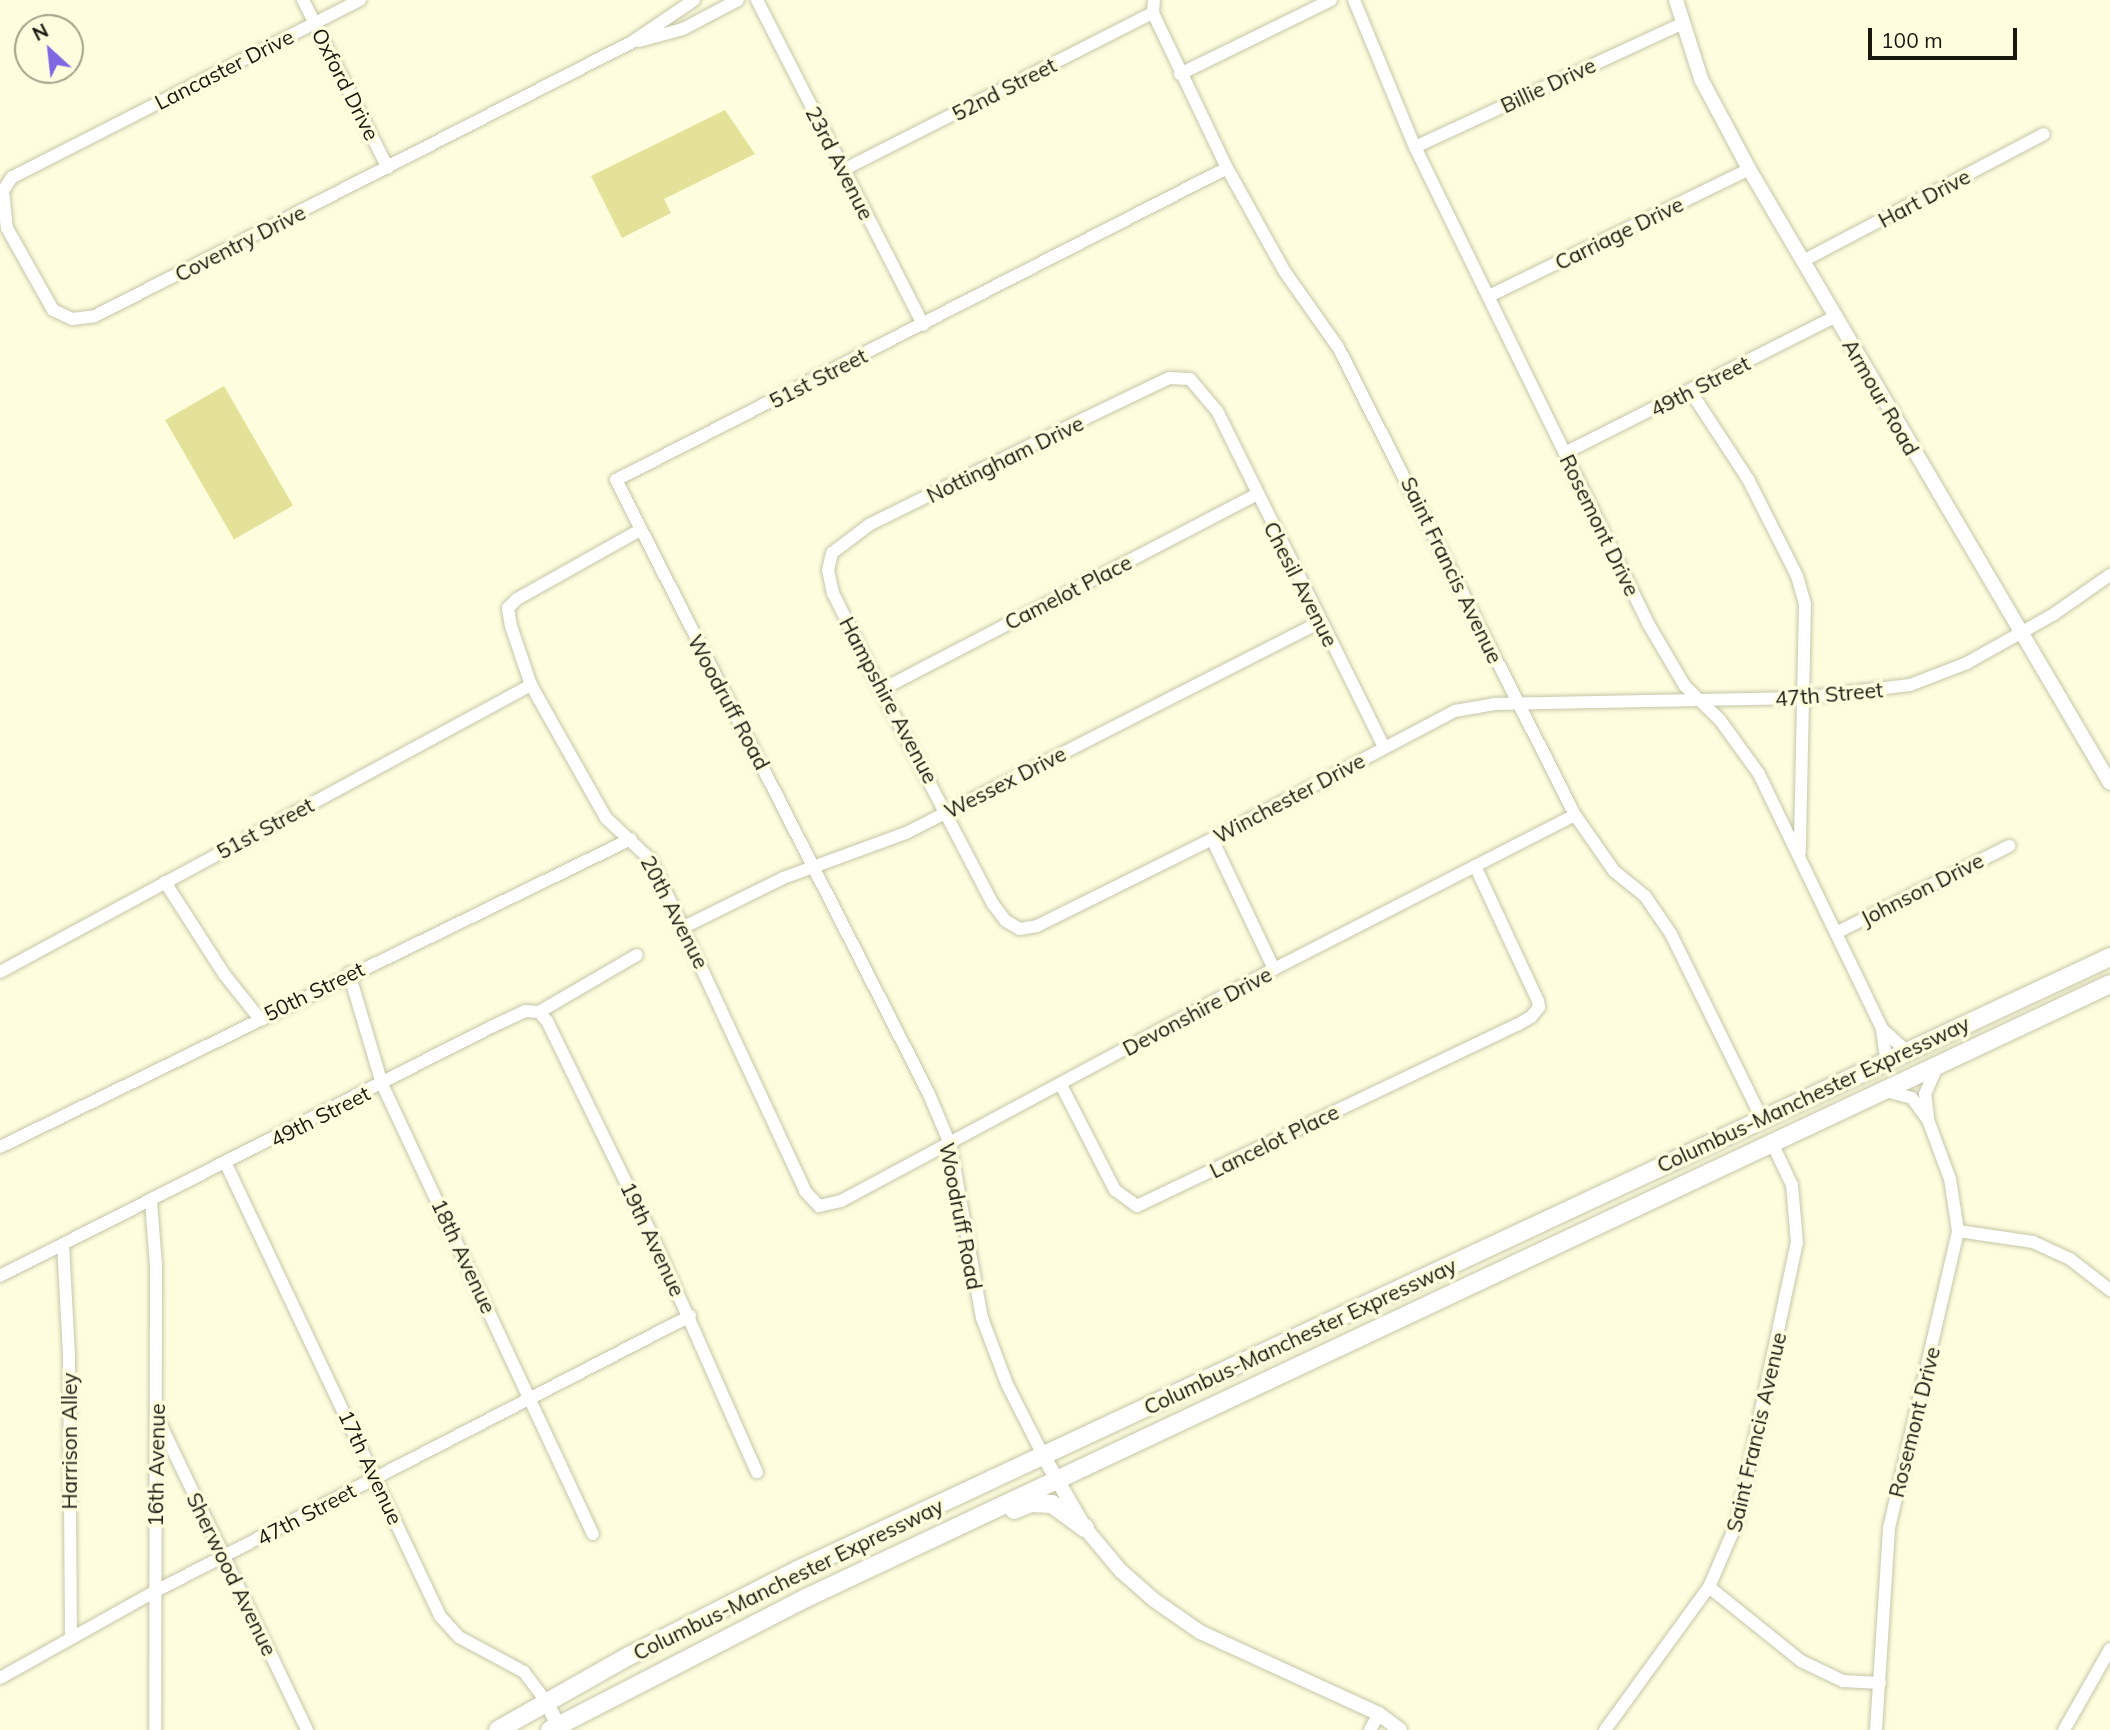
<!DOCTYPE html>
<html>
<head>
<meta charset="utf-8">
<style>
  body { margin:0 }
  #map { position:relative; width:2110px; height:1730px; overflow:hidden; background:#fefedf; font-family:Mulish,sans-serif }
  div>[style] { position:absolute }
  .green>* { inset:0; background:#e3e298; transform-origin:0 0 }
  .roads { filter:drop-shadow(0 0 2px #c5c6a8) drop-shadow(0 0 2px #c5c6a8) }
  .minor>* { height:12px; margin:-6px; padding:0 6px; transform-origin:6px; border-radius:6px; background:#fff }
  .tertiary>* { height:14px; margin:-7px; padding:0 7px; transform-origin:7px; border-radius:7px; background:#fff }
  .primary>* { height:18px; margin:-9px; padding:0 9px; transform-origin:9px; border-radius:9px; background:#fff }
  span { translate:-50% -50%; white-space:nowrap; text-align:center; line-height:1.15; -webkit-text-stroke:7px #fefedf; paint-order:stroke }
  .street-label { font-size:21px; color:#18180e }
  .north { position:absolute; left:14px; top:14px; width:70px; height:70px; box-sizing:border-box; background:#fefedf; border:2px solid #a2a28b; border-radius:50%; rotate:333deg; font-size:19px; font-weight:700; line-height:28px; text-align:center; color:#18180e }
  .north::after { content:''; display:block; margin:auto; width:24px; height:32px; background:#7d67e2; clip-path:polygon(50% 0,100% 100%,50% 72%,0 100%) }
  .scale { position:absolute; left:1868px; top:28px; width:149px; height:32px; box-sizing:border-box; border:4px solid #18180e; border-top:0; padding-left:9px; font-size:21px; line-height:24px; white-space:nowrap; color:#18180e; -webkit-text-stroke:5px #fefedf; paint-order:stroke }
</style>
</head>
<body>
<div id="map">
  <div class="green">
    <i style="clip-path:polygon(725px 110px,755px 154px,664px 199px,671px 213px,622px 238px,591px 176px)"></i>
    <i style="left:224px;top:386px;width:138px;height:68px;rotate:60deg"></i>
  </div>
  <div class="roads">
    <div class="minor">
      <i style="left:303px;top:0;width:188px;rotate:63.2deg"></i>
      <i style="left:360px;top:0;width:390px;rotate:153deg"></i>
      <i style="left:12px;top:177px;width:17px;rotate:123deg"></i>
      <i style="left:3px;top:191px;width:37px;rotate:84deg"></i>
      <i style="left:7px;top:228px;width:94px;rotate:60.7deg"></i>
      <i style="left:53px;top:310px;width:21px;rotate:25deg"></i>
      <i style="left:72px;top:319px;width:23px;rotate:-7deg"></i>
      <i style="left:95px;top:316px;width:603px;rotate:-27.03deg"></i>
      <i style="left:632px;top:42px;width:75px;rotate:-34.1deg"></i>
      <i style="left:757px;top:0;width:365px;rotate:62.9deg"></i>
      <i style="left:1354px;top:0;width:159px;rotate:67.5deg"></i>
      <i style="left:1415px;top:147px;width:532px;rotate:63.92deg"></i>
      <i style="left:1649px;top:625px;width:71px;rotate:59.5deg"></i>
      <i style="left:1685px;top:686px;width:49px;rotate:44.2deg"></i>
      <i style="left:1720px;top:720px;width:67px;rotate:54.2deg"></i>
      <i style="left:1759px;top:774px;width:283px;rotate:64.2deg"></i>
      <i style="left:1882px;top:1029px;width:30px;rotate:82deg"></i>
      <i style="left:1153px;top:13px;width:172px;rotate:64.5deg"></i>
      <i style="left:1227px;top:168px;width:119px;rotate:60.9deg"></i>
      <i style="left:1285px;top:272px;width:92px;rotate:54.8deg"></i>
      <i style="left:1338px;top:347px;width:525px;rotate:63.14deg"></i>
      <i style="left:1575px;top:815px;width:68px;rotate:55.1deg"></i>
      <i style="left:1614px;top:871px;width:40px;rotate:39deg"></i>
      <i style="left:1645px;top:896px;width:46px;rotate:55.6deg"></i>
      <i style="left:1671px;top:934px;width:204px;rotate:63.8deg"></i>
      <i style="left:639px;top:41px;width:46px;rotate:-15.3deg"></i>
      <i style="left:683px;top:29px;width:62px;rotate:-27.8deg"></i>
      <i style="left:1180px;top:74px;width:168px;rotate:-26.1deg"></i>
      <i style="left:1415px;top:147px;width:293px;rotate:-24.8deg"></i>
      <i style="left:843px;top:170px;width:347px;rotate:-26.9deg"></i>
      <i style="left:1153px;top:13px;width:13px;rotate:-86deg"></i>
      <i style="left:1803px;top:261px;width:272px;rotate:-27.8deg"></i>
      <i style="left:1489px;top:296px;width:289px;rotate:-26deg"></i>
      <i style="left:1691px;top:392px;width:104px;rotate:56.8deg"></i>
      <i style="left:1748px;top:479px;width:109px;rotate:63.2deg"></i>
      <i style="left:1797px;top:576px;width:29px;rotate:74deg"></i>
      <i style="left:1805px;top:604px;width:248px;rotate:91.2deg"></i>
      <i style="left:1565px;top:453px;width:301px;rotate:-26.8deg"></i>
      <i style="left:640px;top:530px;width:141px;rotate:150.7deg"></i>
      <i style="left:517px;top:599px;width:13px;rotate:135deg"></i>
      <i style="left:508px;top:608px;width:18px;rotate:81deg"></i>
      <i style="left:511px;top:626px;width:62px;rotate:71.3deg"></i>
      <i style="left:531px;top:685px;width:153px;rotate:60.6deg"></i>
      <i style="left:606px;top:818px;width:62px;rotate:43deg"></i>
      <i style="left:651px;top:860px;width:365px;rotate:65deg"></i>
      <i style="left:805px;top:1191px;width:21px;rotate:47deg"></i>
      <i style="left:819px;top:1206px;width:23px;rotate:-13deg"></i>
      <i style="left:841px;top:1201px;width:491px;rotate:-28.2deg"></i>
      <i style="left:1274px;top:969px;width:338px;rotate:-27.1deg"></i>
      <i style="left:881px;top:690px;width:423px;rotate:-27.5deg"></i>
      <i style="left:1384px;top:747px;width:375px;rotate:-116.4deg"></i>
      <i style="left:1217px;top:411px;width:42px;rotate:-130.2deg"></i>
      <i style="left:1190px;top:379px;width:21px;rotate:-177deg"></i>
      <i style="left:1169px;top:378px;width:92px;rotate:154.3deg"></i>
      <i style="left:1086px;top:418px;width:242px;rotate:153.8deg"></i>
      <i style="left:869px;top:525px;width:46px;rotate:142.9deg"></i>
      <i style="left:832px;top:553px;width:17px;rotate:103deg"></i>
      <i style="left:828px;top:570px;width:24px;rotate:78deg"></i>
      <i style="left:833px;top:593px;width:108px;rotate:63.7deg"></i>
      <i style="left:881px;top:690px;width:242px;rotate:62.4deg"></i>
      <i style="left:993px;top:904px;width:21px;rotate:53deg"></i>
      <i style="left:1006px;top:921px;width:16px;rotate:30deg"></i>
      <i style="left:1020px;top:929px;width:17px;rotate:-10deg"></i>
      <i style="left:1037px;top:926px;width:195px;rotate:-26.4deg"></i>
      <i style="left:1212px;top:839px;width:275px;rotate:-27.8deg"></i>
      <i style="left:1455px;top:711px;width:40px;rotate:-10deg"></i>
      <i style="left:1494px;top:704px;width:307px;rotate:-1.1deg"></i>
      <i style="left:1801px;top:698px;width:110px;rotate:-6.8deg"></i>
      <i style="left:1910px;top:685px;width:61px;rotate:-21.1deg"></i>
      <i style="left:1967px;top:663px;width:100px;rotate:-29.4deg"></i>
      <i style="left:2054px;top:614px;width:68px;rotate:-34.9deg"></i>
      <i style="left:1212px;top:839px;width:144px;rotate:64.5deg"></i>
      <i style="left:165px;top:882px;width:109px;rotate:57.3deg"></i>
      <i style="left:224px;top:974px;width:56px;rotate:51.5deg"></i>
      <i style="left:684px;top:927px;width:110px;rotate:-26.3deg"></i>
      <i style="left:783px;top:878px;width:131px;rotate:-20.1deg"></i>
      <i style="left:906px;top:833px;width:465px;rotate:-27deg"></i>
      <i style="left:1836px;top:933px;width:194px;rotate:-26.7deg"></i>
      <i style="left:0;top:972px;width:604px;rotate:-28.39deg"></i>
      <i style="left:349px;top:973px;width:116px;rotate:73.4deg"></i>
      <i style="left:382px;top:1084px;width:497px;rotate:64.9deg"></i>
      <i style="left:539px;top:1012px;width:12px;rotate:48deg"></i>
      <i style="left:547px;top:1021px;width:234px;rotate:63.9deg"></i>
      <i style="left:650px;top:1231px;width:264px;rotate:66.1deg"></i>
      <i style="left:1882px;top:1029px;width:31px;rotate:42deg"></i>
      <i style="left:1061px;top:1085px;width:118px;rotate:62.8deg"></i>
      <i style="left:1115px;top:1190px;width:27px;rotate:36deg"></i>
      <i style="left:1137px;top:1206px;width:421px;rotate:-25.5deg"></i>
      <i style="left:1517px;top:1025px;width:16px;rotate:-30deg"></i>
      <i style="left:1531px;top:1017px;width:13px;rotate:-51deg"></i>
      <i style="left:1539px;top:1007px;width:6px;rotate:-99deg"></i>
      <i style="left:1538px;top:1001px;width:149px;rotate:-115deg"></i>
      <i style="left:1928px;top:1117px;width:23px;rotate:-97deg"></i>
      <i style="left:1925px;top:1094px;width:32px;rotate:-66deg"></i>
      <i style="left:0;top:1147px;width:702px;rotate:-26.02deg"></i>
      <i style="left:226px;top:1164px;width:500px;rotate:64.66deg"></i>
      <i style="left:440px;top:1616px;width:28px;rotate:48deg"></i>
      <i style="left:459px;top:1637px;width:74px;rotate:28.3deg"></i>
      <i style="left:524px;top:1672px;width:36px;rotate:53deg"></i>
      <i style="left:151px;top:1201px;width:65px;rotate:85.6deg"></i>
      <i style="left:156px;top:1266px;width:464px;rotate:90.1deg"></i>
      <i style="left:1958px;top:1231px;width:76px;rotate:8.3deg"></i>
      <i style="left:2033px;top:1242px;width:41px;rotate:24.7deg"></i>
      <i style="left:2070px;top:1259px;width:51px;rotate:37.8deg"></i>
      <i style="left:63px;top:1244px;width:110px;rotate:86.9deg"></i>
      <i style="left:69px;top:1354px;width:284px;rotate:89.6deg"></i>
      <i style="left:0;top:1276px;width:551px;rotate:-26.89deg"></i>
      <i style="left:491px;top:1027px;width:38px;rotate:-25deg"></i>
      <i style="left:525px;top:1011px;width:14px;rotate:4deg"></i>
      <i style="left:539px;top:1012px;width:113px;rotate:-30.2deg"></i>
      <i style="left:159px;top:1421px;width:343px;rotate:64.4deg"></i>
      <i style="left:1044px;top:1457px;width:82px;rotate:-116.9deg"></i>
      <i style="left:1007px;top:1384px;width:71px;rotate:-110.7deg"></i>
      <i style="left:982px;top:1318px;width:177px;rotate:-100.4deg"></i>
      <i style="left:950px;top:1144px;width:56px;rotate:-112.9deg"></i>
      <i style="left:928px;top:1092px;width:687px;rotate:-117.01deg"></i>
      <i style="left:616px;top:480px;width:686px;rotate:-27.05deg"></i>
      <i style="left:1709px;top:1587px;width:118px;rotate:38.8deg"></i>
      <i style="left:1801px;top:1661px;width:47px;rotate:25.5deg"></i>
      <i style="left:1843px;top:1681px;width:37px;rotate:3deg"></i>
      <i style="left:0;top:1678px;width:176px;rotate:-29.2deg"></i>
      <i style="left:154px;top:1592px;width:603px;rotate:-27.25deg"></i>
      <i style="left:1370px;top:1730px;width:18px;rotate:-61deg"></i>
      <i style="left:1605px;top:1730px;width:177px;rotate:-54deg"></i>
      <i style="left:1709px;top:1587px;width:71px;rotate:-66.7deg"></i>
      <i style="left:1737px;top:1522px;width:285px;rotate:-77.9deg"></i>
      <i style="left:1797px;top:1243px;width:58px;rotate:-94.9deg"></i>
      <i style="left:1792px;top:1185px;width:47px;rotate:-115.5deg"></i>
      <i style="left:1876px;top:1730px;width:202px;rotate:-86.3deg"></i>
      <i style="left:1889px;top:1528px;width:305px;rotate:-76.9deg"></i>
      <i style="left:1958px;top:1231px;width:53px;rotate:-98.7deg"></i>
      <i style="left:1950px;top:1179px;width:63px;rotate:-110.4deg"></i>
      <i style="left:1928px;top:1120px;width:27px;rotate:-126deg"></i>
      <i style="left:1912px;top:1098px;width:27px;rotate:-165deg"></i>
      <i style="left:2064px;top:1730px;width:93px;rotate:-60.4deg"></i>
    </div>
    <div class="tertiary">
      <i style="left:1676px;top:0;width:83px;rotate:72.4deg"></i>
      <i style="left:1701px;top:79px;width:102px;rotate:61.9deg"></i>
      <i style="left:1749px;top:169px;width:712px;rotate:59.55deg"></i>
      <i style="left:1044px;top:1457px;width:82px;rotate:60deg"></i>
      <i style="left:1085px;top:1528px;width:56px;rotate:50.1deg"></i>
      <i style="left:1121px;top:1571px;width:44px;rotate:41.3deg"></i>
      <i style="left:1154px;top:1600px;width:56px;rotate:34.8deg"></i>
      <i style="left:1200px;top:1632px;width:197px;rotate:24.6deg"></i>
      <i style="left:1379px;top:1714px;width:26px;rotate:37deg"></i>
      <i style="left:546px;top:1701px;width:32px;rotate:64deg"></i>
    </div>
    <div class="primary">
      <i style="left:1014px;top:1510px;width:18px;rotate:-22deg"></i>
      <i style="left:1031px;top:1503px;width:21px;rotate:3deg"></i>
      <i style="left:1052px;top:1504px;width:41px;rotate:36deg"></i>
      <i style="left:498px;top:1730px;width:150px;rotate:-29.5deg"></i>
      <i style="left:629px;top:1656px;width:190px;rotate:-27deg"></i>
      <i style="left:798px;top:1570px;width:1448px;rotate:-25.04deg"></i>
      <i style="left:550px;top:1730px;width:288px;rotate:-27.3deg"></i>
      <i style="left:806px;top:1598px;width:1441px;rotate:-25.21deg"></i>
    </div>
  </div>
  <div class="street-label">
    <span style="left:224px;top:69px;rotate:-27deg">Lancaster Drive</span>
    <span style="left:346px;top:84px;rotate:63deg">Oxford Drive</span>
    <span style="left:1548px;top:85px;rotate:-25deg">Billie Drive</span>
    <span style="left:1004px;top:89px;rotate:-27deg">52nd Street</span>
    <span style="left:840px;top:163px;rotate:63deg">23rd Avenue</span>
    <span style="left:1924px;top:198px;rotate:-28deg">Hart Drive</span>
    <span style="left:1619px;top:233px;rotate:-26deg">Carriage Drive</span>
    <span style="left:240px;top:243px;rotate:-27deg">Coventry Drive</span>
    <span style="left:818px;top:378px;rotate:-27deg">51st Street</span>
    <span style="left:1700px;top:386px;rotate:-27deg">49th Street</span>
    <span style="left:1881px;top:397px;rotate:60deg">Armour Road</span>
    <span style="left:1005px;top:459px;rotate:-26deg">Nottingham Drive</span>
    <span style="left:1600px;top:525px;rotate:64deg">Rosemont Drive</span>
    <span style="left:1452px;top:570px;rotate:64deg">Saint Francis Avenue</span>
    <span style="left:1301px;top:584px;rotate:63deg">Chesil Avenue</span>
    <span style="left:1068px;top:592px;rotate:-27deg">Camelot Place</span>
    <span style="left:1829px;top:694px;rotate:-5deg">47th Street</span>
    <span style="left:889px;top:700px;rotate:62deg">Hampshire Avenue</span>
    <span style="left:729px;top:702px;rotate:62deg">Woodruff Road</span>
    <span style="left:1005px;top:782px;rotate:-27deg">Wessex Drive</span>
    <span style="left:1289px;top:798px;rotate:-28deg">Winchester Drive</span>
    <span style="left:265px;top:828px;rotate:-28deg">51st Street</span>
    <span style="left:1922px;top:889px;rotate:-27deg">Johnson Drive</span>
    <span style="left:675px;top:912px;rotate:63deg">20th Avenue</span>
    <span style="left:314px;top:991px;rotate:-26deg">50th Street</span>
    <span style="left:1197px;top:1011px;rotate:-28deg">Devonshire Drive</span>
    <span style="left:1813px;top:1094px;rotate:-25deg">Columbus-Manchester Expressway</span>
    <span style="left:320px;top:1116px;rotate:-27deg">49th Street</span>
    <span style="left:1274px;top:1141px;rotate:-26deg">Lancelot Place</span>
    <span style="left:961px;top:1216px;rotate:79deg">Woodruff Road</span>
    <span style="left:653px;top:1239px;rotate:65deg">19th Avenue</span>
    <span style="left:464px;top:1256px;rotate:65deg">18th Avenue</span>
    <span style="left:1300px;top:1336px;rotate:-25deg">Columbus-Manchester Expressway</span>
    <span style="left:1914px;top:1422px;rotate:-76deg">Rosemont Drive</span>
    <span style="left:1756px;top:1432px;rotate:-77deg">Saint Francis Avenue</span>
    <span style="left:69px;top:1441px;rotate:-90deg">Harrison Alley</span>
    <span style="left:156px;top:1465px;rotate:-89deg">16th Avenue</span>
    <span style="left:371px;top:1467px;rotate:65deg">17th Avenue</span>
    <span style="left:306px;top:1514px;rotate:-28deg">47th Street</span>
    <span style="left:232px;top:1574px;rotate:64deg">Sherwood Avenue</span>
    <span style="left:788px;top:1579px;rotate:-26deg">Columbus-Manchester Expressway</span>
  </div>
  <div class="north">N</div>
  <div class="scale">100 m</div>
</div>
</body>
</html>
